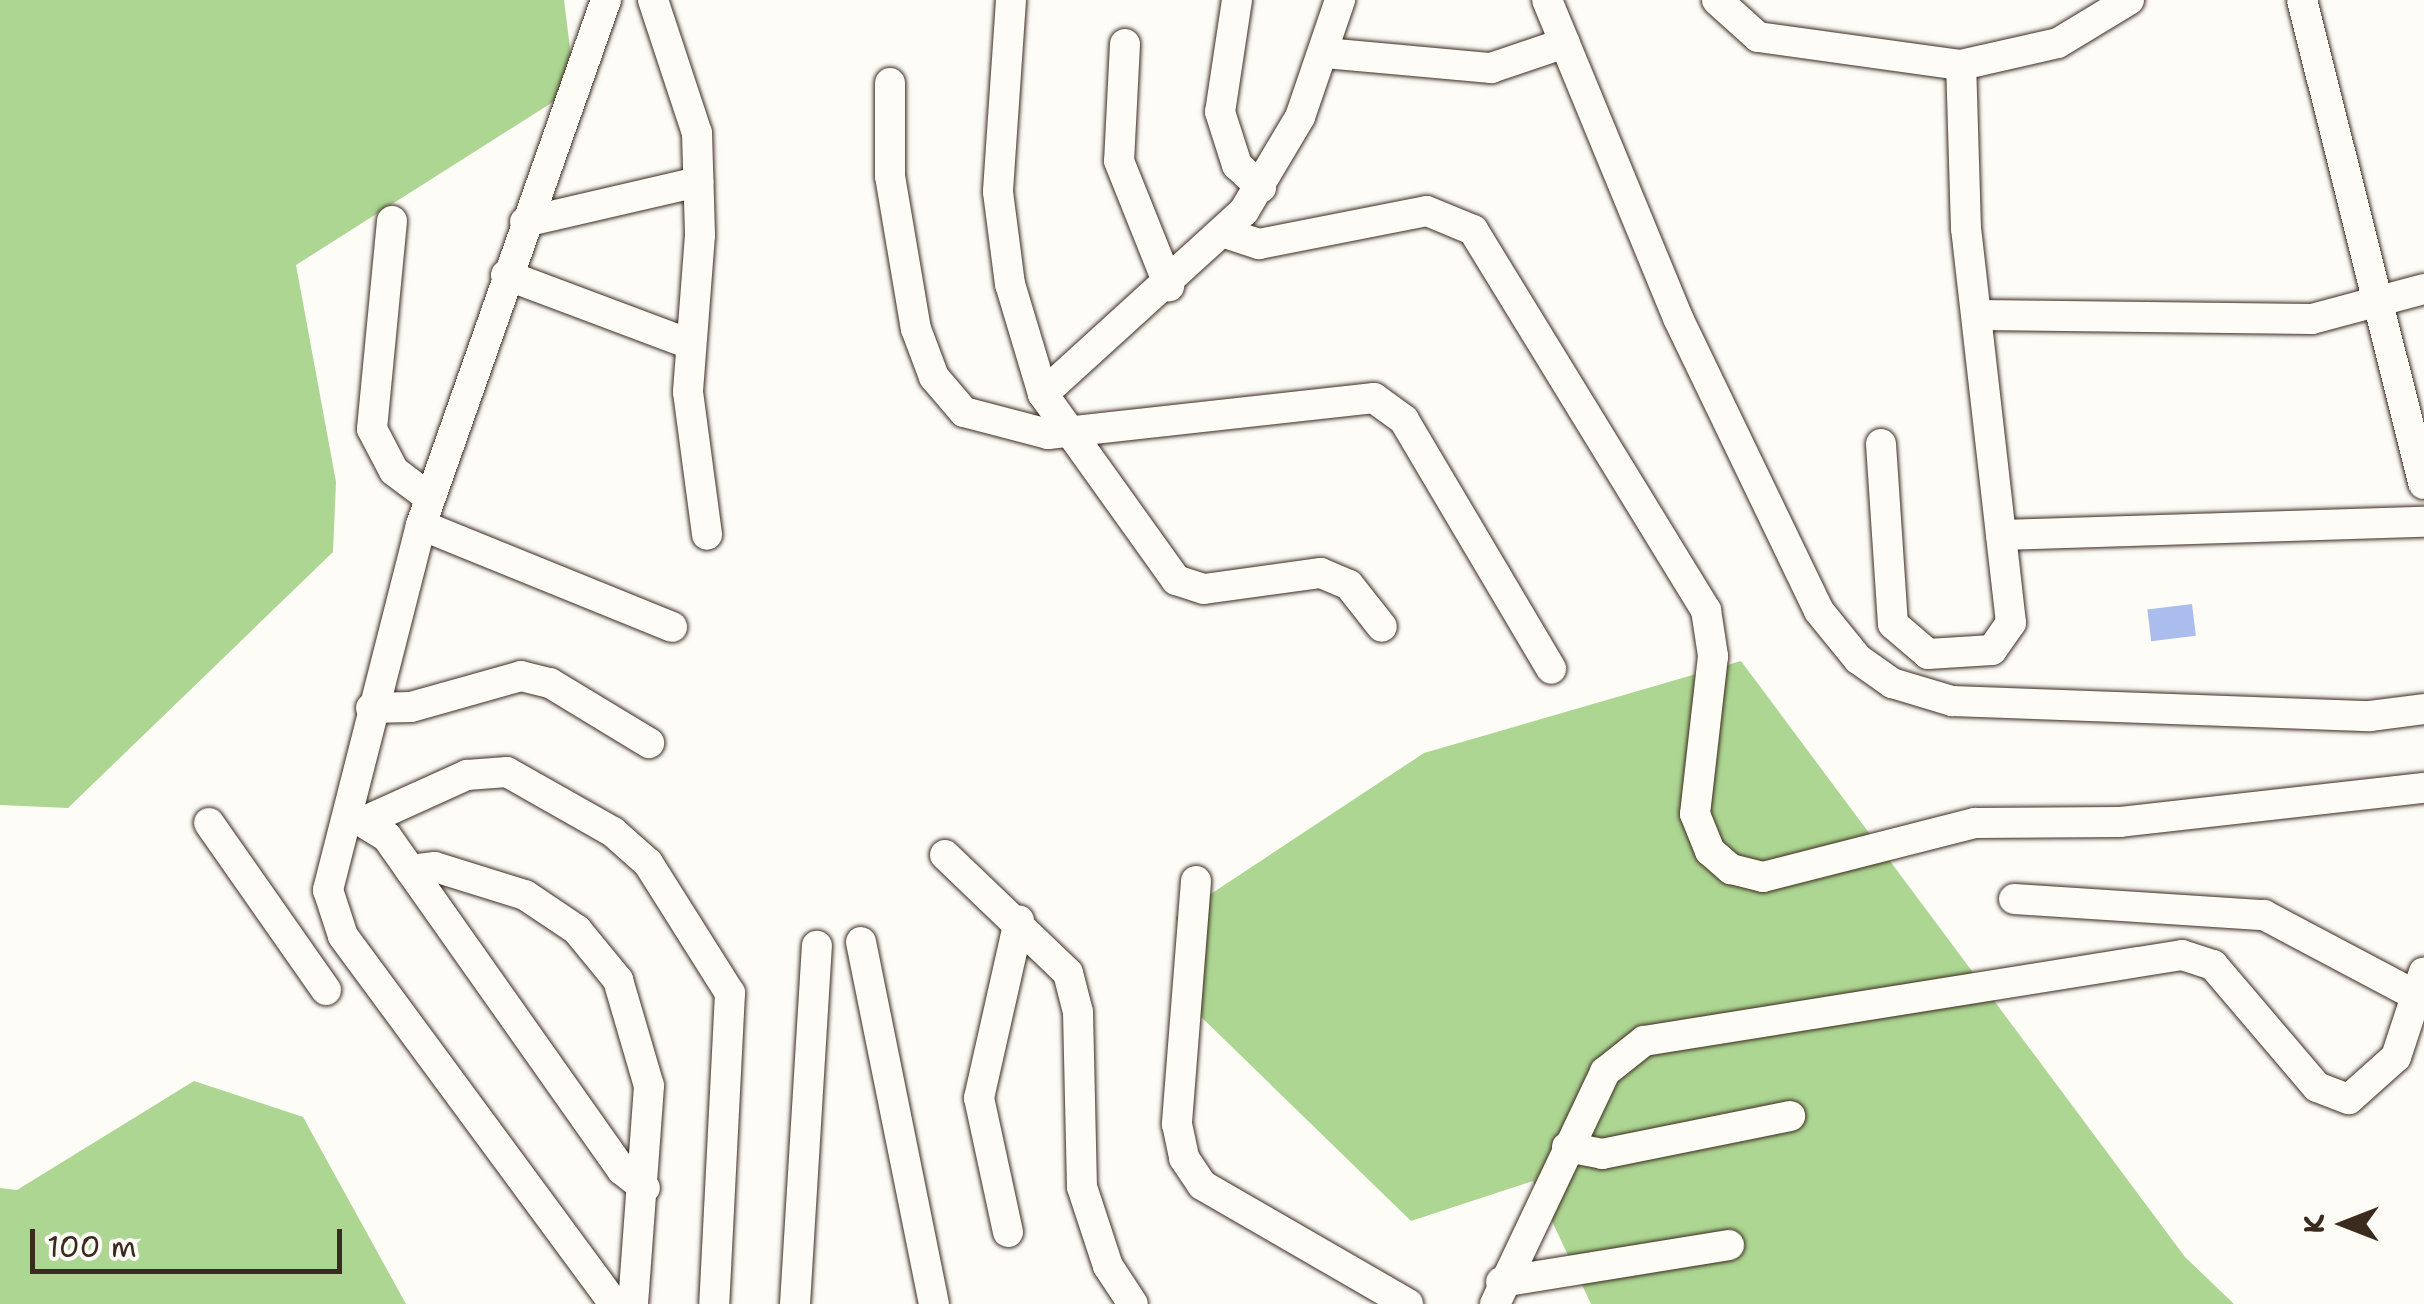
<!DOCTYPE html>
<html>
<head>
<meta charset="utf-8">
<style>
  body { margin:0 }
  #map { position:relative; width:2424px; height:1304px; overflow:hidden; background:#fdfcf7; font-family:"Shantell Sans",sans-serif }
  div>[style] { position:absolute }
  .green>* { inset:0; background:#add693 }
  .building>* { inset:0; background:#aabdec; transform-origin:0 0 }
  .roads { filter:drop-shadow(0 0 2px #3b2a1e) drop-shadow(0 0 2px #3b2a1e) }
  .minor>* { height:30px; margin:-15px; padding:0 15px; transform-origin:15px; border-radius:15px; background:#fdfcf7 }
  span { translate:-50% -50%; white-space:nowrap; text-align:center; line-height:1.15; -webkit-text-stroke:9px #fdfcf7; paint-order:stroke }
  .north { position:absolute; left:2294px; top:1174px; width:100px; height:100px; -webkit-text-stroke:8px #fdfcf7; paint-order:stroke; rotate:270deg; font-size:28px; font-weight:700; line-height:40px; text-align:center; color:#3b2a1e }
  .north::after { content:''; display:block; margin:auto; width:35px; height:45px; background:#3b2a1e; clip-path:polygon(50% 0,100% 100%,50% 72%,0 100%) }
  .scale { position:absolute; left:30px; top:1229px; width:312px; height:45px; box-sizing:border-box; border:5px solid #3b2a1e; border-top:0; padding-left:12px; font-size:30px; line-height:35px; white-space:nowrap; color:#3b2a1e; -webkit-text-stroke:8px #fdfcf7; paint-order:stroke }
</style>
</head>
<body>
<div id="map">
  <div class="green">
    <i style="clip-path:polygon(0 0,564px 0,575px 88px,296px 265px,336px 482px,333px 552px,68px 808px,0 805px)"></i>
    <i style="clip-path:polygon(1741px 661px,2185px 1257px,2234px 1304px,1591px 1304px,1533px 1181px,1411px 1221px,1193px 1009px,1176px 917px,1424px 753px)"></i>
    <i style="clip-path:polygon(194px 1081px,303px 1117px,406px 1304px,0 1304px,0 1188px,17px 1190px)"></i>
  </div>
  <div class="building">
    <i style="left:2192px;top:604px;width:32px;height:45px;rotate:83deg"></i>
  </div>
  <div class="roads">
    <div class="minor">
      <i style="left:606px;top:0;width:557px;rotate:109.41deg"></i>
      <i style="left:421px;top:525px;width:377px;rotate:104.3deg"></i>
      <i style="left:328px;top:890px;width:48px;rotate:71.9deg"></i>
      <i style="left:343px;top:936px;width:457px;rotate:53.6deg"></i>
      <i style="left:653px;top:0;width:140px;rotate:71.7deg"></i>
      <i style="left:697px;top:133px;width:102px;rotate:88.3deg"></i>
      <i style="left:700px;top:235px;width:157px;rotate:94.4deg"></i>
      <i style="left:688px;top:392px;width:144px;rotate:82.4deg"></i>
      <i style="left:1011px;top:0;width:192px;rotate:93.9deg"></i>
      <i style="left:998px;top:192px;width:93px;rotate:82.6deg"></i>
      <i style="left:1010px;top:284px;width:115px;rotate:73.3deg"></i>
      <i style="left:1043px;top:394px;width:229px;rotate:54.4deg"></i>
      <i style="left:1176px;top:580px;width:29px;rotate:18deg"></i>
      <i style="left:1204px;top:589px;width:118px;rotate:-7.8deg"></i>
      <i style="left:1321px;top:573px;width:30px;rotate:23deg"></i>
      <i style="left:1349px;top:585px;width:53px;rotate:51.8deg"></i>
      <i style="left:1237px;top:0;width:113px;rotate:98.6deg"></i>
      <i style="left:1220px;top:112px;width:56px;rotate:72.2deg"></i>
      <i style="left:1237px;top:165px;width:33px;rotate:43deg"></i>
      <i style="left:1547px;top:0;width:344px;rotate:67.6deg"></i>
      <i style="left:1678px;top:318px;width:325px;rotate:64.3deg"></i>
      <i style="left:1819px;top:611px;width:62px;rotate:50.9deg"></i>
      <i style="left:1858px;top:659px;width:42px;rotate:35.2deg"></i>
      <i style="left:1892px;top:683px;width:63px;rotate:16.7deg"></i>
      <i style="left:1952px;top:701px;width:418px;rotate:2.1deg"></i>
      <i style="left:2370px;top:716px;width:54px;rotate:-7.4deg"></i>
      <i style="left:1717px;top:0;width:55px;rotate:42.1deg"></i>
      <i style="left:1758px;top:37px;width:205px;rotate:7.9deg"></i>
      <i style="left:1961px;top:65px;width:99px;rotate:-12.8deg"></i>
      <i style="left:2058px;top:43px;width:83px;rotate:-31.2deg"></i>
      <i style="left:2302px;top:0;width:499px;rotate:75.9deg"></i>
      <i style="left:1125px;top:44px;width:117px;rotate:92.9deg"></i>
      <i style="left:1119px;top:161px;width:135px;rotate:68.2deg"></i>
      <i style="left:1325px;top:53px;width:167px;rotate:5.2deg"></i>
      <i style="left:1491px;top:68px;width:78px;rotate:-18.7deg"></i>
      <i style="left:890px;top:83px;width:93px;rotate:90deg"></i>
      <i style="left:890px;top:176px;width:155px;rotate:80.4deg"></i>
      <i style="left:916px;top:329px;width:51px;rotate:69.4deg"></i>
      <i style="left:934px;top:377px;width:46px;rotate:49.4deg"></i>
      <i style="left:964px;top:412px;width:87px;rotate:14.7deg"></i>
      <i style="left:1048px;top:434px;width:328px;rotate:-6.3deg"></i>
      <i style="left:1374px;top:398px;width:37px;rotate:36deg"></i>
      <i style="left:1404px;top:420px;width:289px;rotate:59.4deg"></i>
      <i style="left:392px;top:221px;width:209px;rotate:95.5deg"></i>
      <i style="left:372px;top:429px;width:47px;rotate:62.4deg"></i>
      <i style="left:394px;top:471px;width:45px;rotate:36.9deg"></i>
      <i style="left:525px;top:222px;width:178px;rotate:-13deg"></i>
      <i style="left:1225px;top:233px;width:36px;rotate:18deg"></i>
      <i style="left:1259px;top:244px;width:171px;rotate:-11.1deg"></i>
      <i style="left:1427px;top:211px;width:50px;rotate:22.4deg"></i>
      <i style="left:1473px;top:230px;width:446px;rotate:58.5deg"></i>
      <i style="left:1706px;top:610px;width:47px;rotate:81.3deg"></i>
      <i style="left:1713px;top:656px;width:159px;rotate:96.5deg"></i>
      <i style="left:1695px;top:814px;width:40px;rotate:68deg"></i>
      <i style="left:1710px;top:851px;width:28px;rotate:41deg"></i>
      <i style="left:1731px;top:869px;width:33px;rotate:14deg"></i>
      <i style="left:1763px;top:877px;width:219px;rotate:-14.3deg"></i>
      <i style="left:1975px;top:823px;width:145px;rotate:-0.4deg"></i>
      <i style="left:2120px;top:822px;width:306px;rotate:-6.4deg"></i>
      <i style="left:506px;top:275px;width:197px;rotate:20.6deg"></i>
      <i style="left:1980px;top:315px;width:332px;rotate:0.7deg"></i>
      <i style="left:2312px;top:319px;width:116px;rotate:-15deg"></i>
      <i style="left:1043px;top:394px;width:272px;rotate:-42.3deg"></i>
      <i style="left:1244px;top:211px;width:109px;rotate:-59.2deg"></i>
      <i style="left:1300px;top:117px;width:124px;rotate:-71.1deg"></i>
      <i style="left:1881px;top:444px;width:180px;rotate:86.2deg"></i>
      <i style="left:1893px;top:624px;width:46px;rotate:40.6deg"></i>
      <i style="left:1928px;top:654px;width:64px;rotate:-3.6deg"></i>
      <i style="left:1992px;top:650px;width:33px;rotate:-55deg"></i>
      <i style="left:2011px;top:623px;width:397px;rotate:-96.5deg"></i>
      <i style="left:1966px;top:229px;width:164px;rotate:-91.7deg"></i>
      <i style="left:421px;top:525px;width:271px;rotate:22.1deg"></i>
      <i style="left:2001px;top:535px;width:423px;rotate:-1.8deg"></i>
      <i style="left:371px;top:708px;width:40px;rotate:-1.4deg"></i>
      <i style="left:411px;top:707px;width:114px;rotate:-15.7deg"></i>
      <i style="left:521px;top:676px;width:30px;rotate:14deg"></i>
      <i style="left:550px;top:683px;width:116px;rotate:31.2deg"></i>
      <i style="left:351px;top:815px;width:42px;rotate:31.4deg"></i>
      <i style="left:387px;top:837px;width:408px;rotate:54.8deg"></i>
      <i style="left:622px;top:1170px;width:29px;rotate:38deg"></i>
      <i style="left:365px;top:821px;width:112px;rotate:-24.3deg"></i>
      <i style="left:467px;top:775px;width:40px;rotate:-4.3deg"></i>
      <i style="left:507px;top:772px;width:122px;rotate:29.5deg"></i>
      <i style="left:613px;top:832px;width:47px;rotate:41.5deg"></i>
      <i style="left:648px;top:863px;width:154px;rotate:57.8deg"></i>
      <i style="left:730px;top:993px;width:311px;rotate:92.9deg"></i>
      <i style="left:209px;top:823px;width:204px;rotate:55deg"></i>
      <i style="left:945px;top:855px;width:170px;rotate:43.8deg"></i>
      <i style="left:1068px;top:973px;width:40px;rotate:75.6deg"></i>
      <i style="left:1078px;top:1012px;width:175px;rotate:88.7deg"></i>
      <i style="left:1082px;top:1187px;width:83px;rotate:71.8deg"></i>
      <i style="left:1108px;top:1266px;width:45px;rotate:56.7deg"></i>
      <i style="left:410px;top:870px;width:25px;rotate:-7deg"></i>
      <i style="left:435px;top:867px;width:94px;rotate:17.3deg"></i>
      <i style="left:525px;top:895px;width:63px;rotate:33.9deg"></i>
      <i style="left:577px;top:930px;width:65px;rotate:50.6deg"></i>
      <i style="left:618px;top:980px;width:110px;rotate:73.7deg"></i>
      <i style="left:649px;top:1086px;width:219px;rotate:94.2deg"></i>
      <i style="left:1196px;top:881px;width:244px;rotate:94.5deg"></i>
      <i style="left:1177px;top:1124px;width:35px;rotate:78deg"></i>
      <i style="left:1184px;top:1158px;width:32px;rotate:56deg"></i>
      <i style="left:1202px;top:1185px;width:238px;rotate:30deg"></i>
      <i style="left:2014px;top:899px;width:251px;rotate:3.7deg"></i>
      <i style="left:2264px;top:915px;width:175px;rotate:27.9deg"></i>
      <i style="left:861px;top:942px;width:369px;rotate:78.6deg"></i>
      <i style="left:1567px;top:1147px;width:36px;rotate:11deg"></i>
      <i style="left:1602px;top:1154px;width:192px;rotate:-11.4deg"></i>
      <i style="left:1008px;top:1232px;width:137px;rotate:-102.2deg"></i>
      <i style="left:979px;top:1098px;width:182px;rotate:-77.3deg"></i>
      <i style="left:1501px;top:1282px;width:231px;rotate:-9.2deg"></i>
      <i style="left:795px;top:1304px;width:359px;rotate:-86.5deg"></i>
      <i style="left:1495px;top:1304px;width:257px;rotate:-64.6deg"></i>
      <i style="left:1605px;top:1072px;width:50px;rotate:-38.5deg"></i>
      <i style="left:1644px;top:1041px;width:545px;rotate:-9.08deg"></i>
      <i style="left:2182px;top:955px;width:33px;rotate:18deg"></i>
      <i style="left:2213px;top:965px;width:160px;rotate:49.6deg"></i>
      <i style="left:2317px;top:1087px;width:34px;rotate:21deg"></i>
      <i style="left:2349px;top:1099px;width:63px;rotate:-41.8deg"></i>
      <i style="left:2396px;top:1057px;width:89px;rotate:-71.8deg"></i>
    </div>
  </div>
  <div class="north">K</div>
  <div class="scale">100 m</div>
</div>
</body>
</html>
